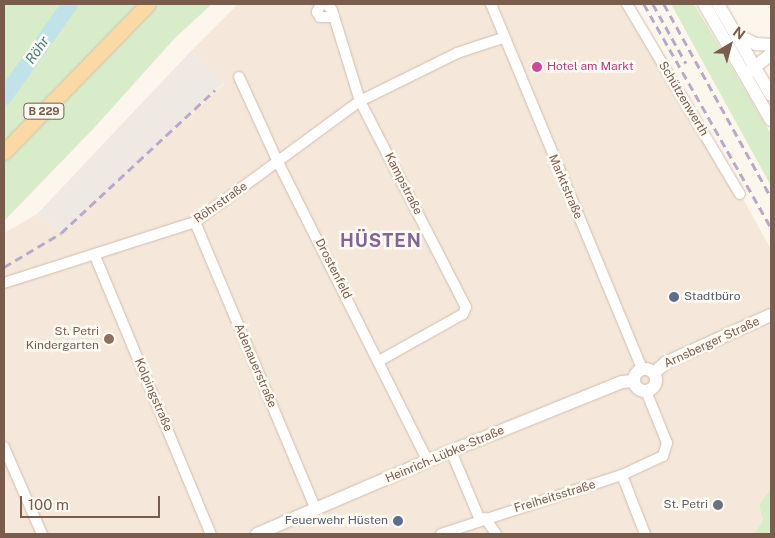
<!DOCTYPE html>
<html>
<head>
<meta charset="utf-8">
<style>
  body { margin:0 }
  #map { position:relative; width:775px; height:538px; overflow:hidden; background:#fdf6ec; font-family:"Public Sans",sans-serif }
  div>[style] { position:absolute }
  .residential>* { inset:0; background:#f5e8da }
  .industrial>* { inset:0; background:#efe9e4 }
  .green>* { inset:0; background:#d8ecc9 }
  .river>* { height:16px; margin:-8px; padding:0 8px; transform-origin:8px; border-radius:8px; background:#bfe3e8 }
  .roads { filter:drop-shadow(0 0 1px #d1beb0) drop-shadow(0 0 1px #d1beb0) }
  .minor>* { height:10px; margin:-5px; padding:0 5px; transform-origin:5px; border-radius:5px; background:#fff }
  .tertiary>* { height:12px; margin:-6px; padding:0 6px; transform-origin:6px; border-radius:6px; background:#fff }
  .tertiary>.ring { margin:-6px; padding:0; box-sizing:content-box; background:none; border:12px solid #fff; border-radius:50% }
  .primary>* { height:15px; margin:-7.5px; padding:0 7.5px; transform-origin:7.5px; border-radius:7.5px; background:#fbd9a5 }
  .rail>* { height:2.5px; margin-top:-1.25px; transform-origin:0; background:repeating-linear-gradient(90deg,#b9a8c9 0 8px,transparent 0 13px) }
  .dots>* { width:14px; height:14px; translate:-50% -50%; box-sizing:border-box; border:2px solid #fffaf3; border-radius:50% }
  span { translate:-50% -50%; white-space:nowrap; text-align:center; line-height:1.15; -webkit-text-stroke:5px #fffaf3; paint-order:stroke }
  .shield-label span { padding:1px 4px; background:#fffaf3; border:1px solid; border-radius:4px; -webkit-text-stroke-width:0 }
  .shield-label { font-size:11px; color:#7a5c4d; font-weight:700 }
  .hotel-label { font-size:12px; color:#b23c85 }
  .left { translate:0 -50%; text-align:left }
  .street-label { font-size:12px; color:#7a5c4d }
  .service-label { font-size:12px; color:#4e5e75 }
  .right { translate:-100% -50%; text-align:right }
  .education-label { font-size:12px; color:#785e54 }
  .worship-label { font-size:12px; color:#5b616d }
  .water-label { font-size:14px; color:#437c86; font-style:italic }
  .district-label { font-size:18px; color:#846695; font-weight:700; letter-spacing:1px }
  .frame { position:absolute; inset:0; border:5px solid #7a5c4d; pointer-events:none }
  .north { position:absolute; left:705px; top:20px; width:50px; height:50px; -webkit-text-stroke:4px #fffaf3; paint-order:stroke; rotate:37deg; font-size:14px; font-weight:700; line-height:20px; text-align:center; color:#7a5c4d }
  .north::after { content:''; display:block; margin:auto; width:18px; height:22px; background:#7a5c4d; clip-path:polygon(50% 0,100% 100%,50% 72%,0 100%) }
  .scale { position:absolute; left:20px; top:496px; width:140px; height:22px; box-sizing:border-box; border:2px solid #7a5c4d; border-top:0; padding-left:6px; font-size:15px; line-height:18px; white-space:nowrap; color:#7a5c4d; -webkit-text-stroke:4px #fffaf3; paint-order:stroke }
</style>
</head>
<body>
<div id="map">
  <div class="residential">
    <i style="clip-path:polygon(238px 4px,634px 4px,771px 249px,771px 488px,759px 505px,763px 520px,754px 534px,4px 534px,4px 233px,37px 214px,63px 234px,224px 84px,191px 51px)"></i>
  </div>
  <div class="industrial">
    <i style="clip-path:polygon(191px 51px,224px 83px,63px 234px,37px 214px)"></i>
  </div>
  <div class="green">
    <i style="clip-path:polygon(4px 4px,212px 4px,175px 38px,95px 127px,4px 221px)"></i>
    <i style="clip-path:polygon(671px 4px,694px 4px,771px 134px,771px 186px)"></i>
    <i style="clip-path:polygon(771px 488px,771px 534px,754px 534px,763px 520px,759px 505px)"></i>
  </div>
  <div class="river">
    <i style="left:4px;top:97px;width:114px;rotate:-54.6deg"></i>
  </div>
  <div class="roads">
    <div class="minor">
      <i style="left:321px;top:4px;width:9px;rotate:117deg"></i>
      <i style="left:317px;top:12px;width:6px;rotate:59deg"></i>
      <i style="left:320px;top:17px;width:14px"></i>
      <i style="left:326px;top:4px;width:8px;rotate:45deg"></i>
      <i style="left:332px;top:10px;width:95px;rotate:72.9deg"></i>
      <i style="left:360px;top:101px;width:232px;rotate:62.8deg"></i>
      <i style="left:466px;top:307px;width:8px;rotate:113deg"></i>
      <i style="left:463px;top:314px;width:96px;rotate:150.8deg"></i>
      <i style="left:491px;top:4px;width:395px;rotate:67.5deg"></i>
      <i style="left:627px;top:4px;width:221px;rotate:59.3deg"></i>
      <i style="left:239px;top:77px;width:94px;rotate:65.4deg"></i>
      <i style="left:278px;top:162px;width:335px;rotate:63.4deg"></i>
      <i style="left:195px;top:222px;width:312px;rotate:67.2deg"></i>
      <i style="left:95px;top:256px;width:301px;rotate:67.4deg"></i>
      <i style="left:4px;top:283px;width:201px;rotate:-17.7deg"></i>
      <i style="left:195px;top:222px;width:205px;rotate:-36.3deg"></i>
      <i style="left:360px;top:101px;width:108px;rotate:-26.3deg"></i>
      <i style="left:457px;top:53px;width:48px;rotate:-18.1deg"></i>
      <i style="left:4px;top:447px;width:95px;rotate:66.4deg"></i>
      <i style="left:451px;top:451px;width:75px;rotate:67.2deg"></i>
      <i style="left:622px;top:475px;width:63px;rotate:68.7deg"></i>
      <i style="left:485px;top:518px;width:19px;rotate:55deg"></i>
      <i style="left:441px;top:534px;width:190px;rotate:-18.1deg"></i>
      <i style="left:622px;top:475px;width:45px;rotate:-24.9deg"></i>
      <i style="left:663px;top:456px;width:14px;rotate:-73deg"></i>
      <i style="left:667px;top:443px;width:56px;rotate:-112deg"></i>
    </div>
    <div class="tertiary">
      <i style="left:704px;top:4px;width:134px;rotate:60deg"></i>
      <i style="left:718px;top:4px;width:105px;rotate:59.8deg"></i>
      <i style="left:736px;top:34px;width:22px;rotate:27deg"></i>
      <i style="left:756px;top:44px;width:15px;rotate:4deg"></i>
      <i style="left:750px;top:71px;width:27px;rotate:-39deg"></i>
      <i class="ring" style="left:634px;top:369px;width:10px;height:10px"></i>
      <i style="left:654px;top:373px;width:15px;rotate:-42deg"></i>
      <i style="left:665px;top:363px;width:116px;rotate:-24.4deg"></i>
      <i style="left:257px;top:534px;width:211px;rotate:-23.2deg"></i>
      <i style="left:451px;top:451px;width:184px;rotate:-22deg"></i>
      <i style="left:622px;top:382px;width:12px;rotate:-5deg"></i>
    </div>
    <div class="primary">
      <i style="left:4px;top:152px;width:206px;rotate:-45.8deg"></i>
    </div>
  </div>
  <div class="rail">
    <i style="left:644px;top:4px;width:257px;rotate:60.4deg"></i>
    <i style="left:653px;top:4px;width:68px;rotate:60.8deg"></i>
    <i style="left:664px;top:4px;width:221px;rotate:61deg"></i>
    <i style="left:4px;top:267px;width:66px;rotate:-30.8deg"></i>
    <i style="left:61px;top:233px;width:210px;rotate:-42.9deg"></i>
  </div>
  <div class="dots">
    <i style="left:537px;top:67px;background:#d1479c"></i>
    <i style="left:674px;top:297px;background:#5c6f8a"></i>
    <i style="left:109px;top:339px;background:#8d6e63"></i>
    <i style="left:718px;top:505px;background:#6b7280"></i>
    <i style="left:398px;top:521px;background:#5c6f8a"></i>
  </div>
  <div class="shield-label">
    <span style="left:44px;top:111px">B 229</span>
  </div>
  <div class="hotel-label">
    <span class="left" style="left:547px;top:67px">Hotel am Markt</span>
  </div>
  <div class="street-label">
    <span style="left:683px;top:99px;rotate:59deg">Schützenwerth</span>
    <span style="left:403px;top:184px;rotate:63deg">Kampstraße</span>
    <span style="left:565px;top:187px;rotate:67deg">Marktstraße</span>
    <span style="left:221px;top:203px;rotate:-35deg">Röhrstraße</span>
    <span style="left:333px;top:269px;rotate:63deg">Drostenfeld</span>
    <span style="left:712px;top:343px;rotate:-25deg">Arnsberger Straße</span>
    <span style="left:255px;top:366px;rotate:67deg">Adenauerstraße</span>
    <span style="left:153px;top:395px;rotate:67deg">Kolpingstraße</span>
    <span style="left:445px;top:455px;rotate:-23deg">Heinrich-Lübke-Straße</span>
    <span style="left:555px;top:497px;rotate:-17deg">Freiheitsstraße</span>
  </div>
  <div class="service-label">
    <span class="left" style="left:684px;top:297px">Stadtbüro</span>
    <span class="right" style="left:388px;top:521px">Feuerwehr Hüsten</span>
  </div>
  <div class="education-label">
    <span class="right" style="left:99px;top:339px">St. Petri<br>Kindergarten</span>
  </div>
  <div class="worship-label">
    <span class="right" style="left:708px;top:505px">St. Petri</span>
  </div>
  <div class="water-label">
    <span style="left:37px;top:50px;rotate:-55deg">Röhr</span>
  </div>
  <div class="district-label">
    <span style="left:381px;top:241px">HÜSTEN</span>
  </div>
  <div class="frame"></div>
  <div class="north">N</div>
  <div class="scale">100 m</div>
</div>
</body>
</html>
